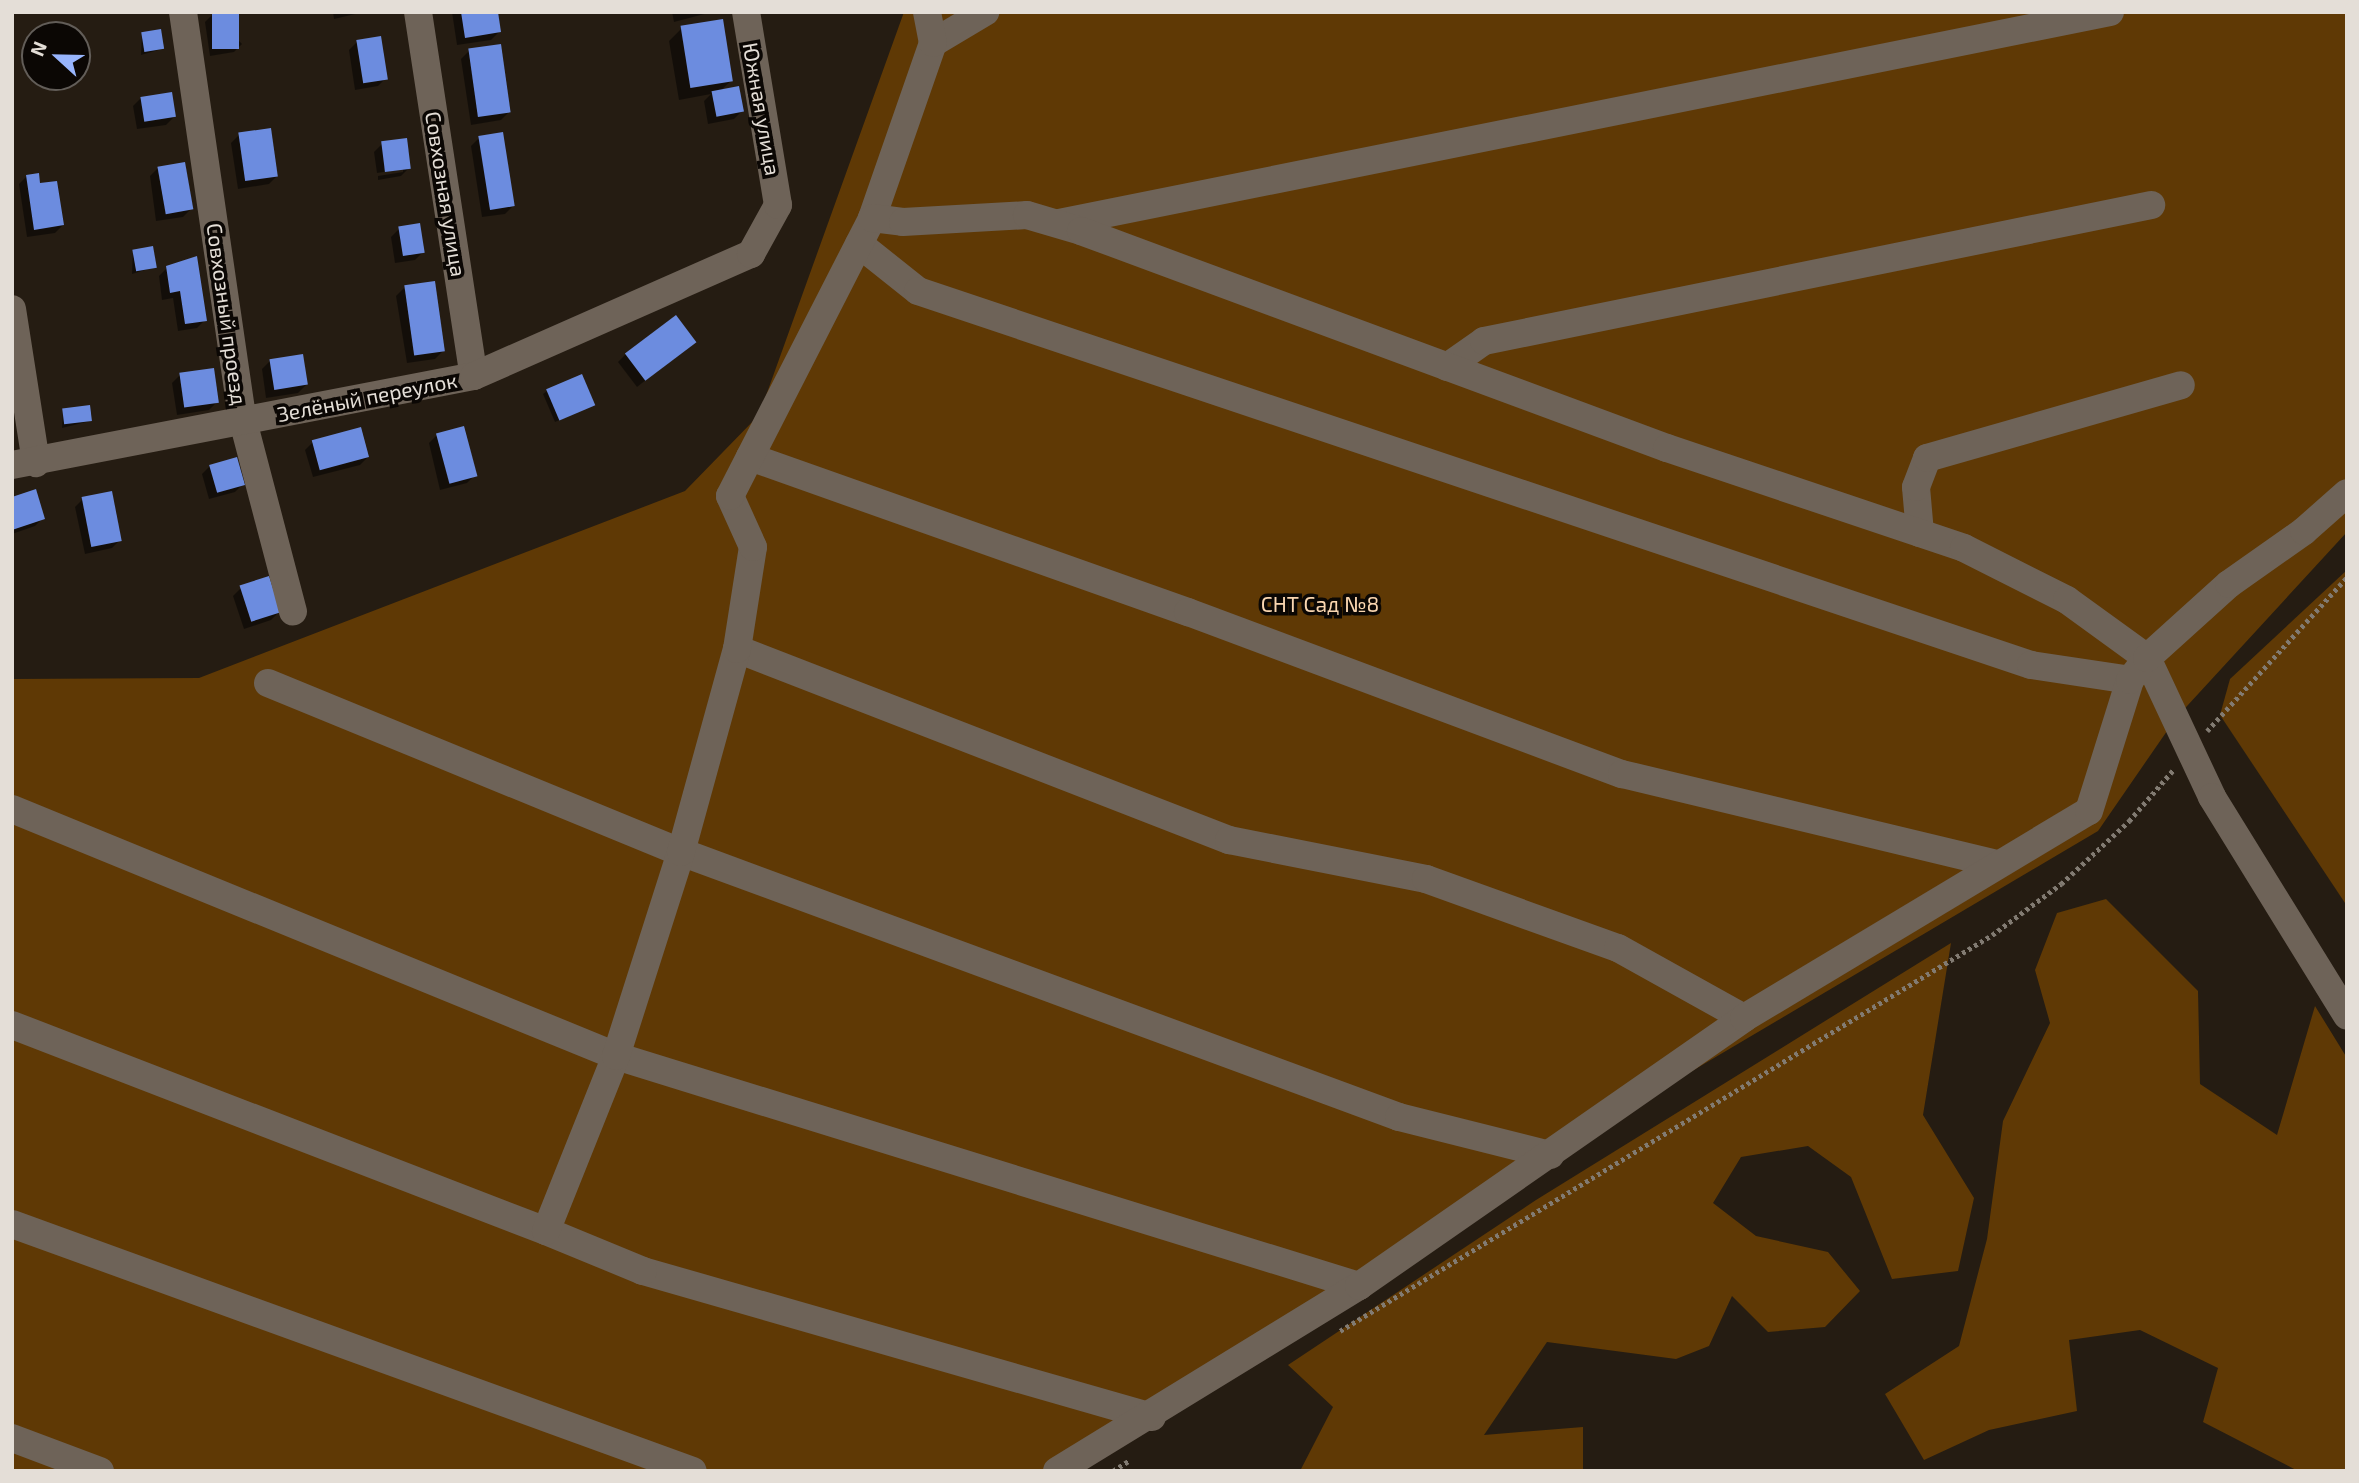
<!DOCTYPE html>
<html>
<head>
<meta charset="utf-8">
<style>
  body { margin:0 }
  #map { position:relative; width:2359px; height:1483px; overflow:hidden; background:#251c12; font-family:"Exo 2",sans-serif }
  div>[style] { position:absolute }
  .green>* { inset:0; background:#5f3905 }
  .shadow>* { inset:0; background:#0007 }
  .building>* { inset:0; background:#6c8cdf; transform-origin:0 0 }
  .path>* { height:4.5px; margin-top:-2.25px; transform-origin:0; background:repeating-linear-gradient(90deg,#827b72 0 3.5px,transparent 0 7px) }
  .minor>* { height:28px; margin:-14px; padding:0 14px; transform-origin:14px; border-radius:14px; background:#6e6358 }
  span { translate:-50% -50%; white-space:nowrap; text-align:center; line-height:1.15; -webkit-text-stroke:7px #0b0704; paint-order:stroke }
  .street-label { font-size:21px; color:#e4ded7 }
  .park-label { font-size:21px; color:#fad6b0 }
  .frame { position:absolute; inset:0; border:14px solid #e4ded7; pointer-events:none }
  .north { position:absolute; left:21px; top:21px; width:70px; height:70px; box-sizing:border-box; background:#0b0704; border:2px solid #625d58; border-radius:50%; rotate:292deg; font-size:19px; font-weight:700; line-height:28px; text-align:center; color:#e4ded7 }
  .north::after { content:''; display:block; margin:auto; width:24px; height:32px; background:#98b5fd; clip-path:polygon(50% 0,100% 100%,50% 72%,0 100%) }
</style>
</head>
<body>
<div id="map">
  <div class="green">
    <i style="clip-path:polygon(904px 12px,2347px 12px,2347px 532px,2176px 718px,2098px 831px,1550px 1155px,1072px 1471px,12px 1471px,12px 679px,199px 678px,685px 491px,759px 415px)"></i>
    <i style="clip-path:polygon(2347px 570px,2347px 906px,2220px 715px,2230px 679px)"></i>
    <i style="clip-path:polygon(2106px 899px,2198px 991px,2200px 1084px,2277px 1135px,2315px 1006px,2347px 1058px,2347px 1471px,2298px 1471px,2203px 1422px,2218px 1368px,2140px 1330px,2069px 1340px,2077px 1411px,1989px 1430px,1924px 1460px,1885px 1394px,1959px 1346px,1987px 1239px,2003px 1121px,2050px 1023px,2035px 970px,2057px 913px)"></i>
    <i style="clip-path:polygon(1951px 943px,1923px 1115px,1974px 1198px,1958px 1271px,1892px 1279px,1851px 1177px,1808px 1146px,1741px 1157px,1713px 1203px,1756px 1236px,1828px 1252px,1860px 1291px,1825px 1327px,1768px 1332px,1732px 1296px,1709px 1346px,1676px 1359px,1547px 1342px,1484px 1435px,1583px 1427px,1583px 1471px,1300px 1471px,1333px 1407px,1288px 1365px,1536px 1200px)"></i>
  </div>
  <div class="shadow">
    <i style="clip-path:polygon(333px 12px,364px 12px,334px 19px)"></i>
    <i style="clip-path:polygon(452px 12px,496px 12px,499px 32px,491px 40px,457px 45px)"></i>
    <i style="clip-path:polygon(672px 12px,712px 12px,674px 22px)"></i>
    <i style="clip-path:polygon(213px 14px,242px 44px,234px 52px,210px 56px,205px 22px)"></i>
    <i style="clip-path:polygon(682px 28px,732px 80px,720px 91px,742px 111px,734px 119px,708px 124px,704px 101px,711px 94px,679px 100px,669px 41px)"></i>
    <i style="clip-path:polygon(35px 31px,51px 35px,35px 35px,34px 53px,32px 35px)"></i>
    <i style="clip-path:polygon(142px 34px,162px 49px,141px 55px)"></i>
    <i style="clip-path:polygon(357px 42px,386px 78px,378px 86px,355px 90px,349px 50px)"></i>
    <i style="clip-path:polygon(469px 51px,509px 112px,501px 120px,471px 125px,461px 59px)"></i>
    <i style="clip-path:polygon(141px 98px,174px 117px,166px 125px,137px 129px,133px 106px)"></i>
    <i style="clip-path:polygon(239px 135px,277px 176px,269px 184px,238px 189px,231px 143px)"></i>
    <i style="clip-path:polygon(479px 138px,513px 206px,505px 214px,482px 217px,471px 146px)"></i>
    <i style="clip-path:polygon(382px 144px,409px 168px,401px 176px,378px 180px,378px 176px,403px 172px,403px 169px,377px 173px,374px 152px)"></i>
    <i style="clip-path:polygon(158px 168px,191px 209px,183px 217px,156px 221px,150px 176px)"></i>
    <i style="clip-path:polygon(27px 176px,39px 185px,63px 225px,55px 233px,27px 237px,19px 184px)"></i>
    <i style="clip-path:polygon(399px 229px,423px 252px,415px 260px,395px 263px,391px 237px)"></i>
    <i style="clip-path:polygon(133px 251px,155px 267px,132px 274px)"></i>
    <i style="clip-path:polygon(167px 268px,205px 320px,197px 328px,178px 331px,173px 298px,162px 300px,159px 276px)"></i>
    <i style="clip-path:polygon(404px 288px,443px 351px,435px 359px,407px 363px,396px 296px)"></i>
    <i style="clip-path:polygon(694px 342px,637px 387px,618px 362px,626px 354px)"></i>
    <i style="clip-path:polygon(270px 361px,306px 385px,298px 393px,266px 398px,262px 369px)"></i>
    <i style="clip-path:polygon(180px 375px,217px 402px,209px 410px,177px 415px,172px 383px)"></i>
    <i style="clip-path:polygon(547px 391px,593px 405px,555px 422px,543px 394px)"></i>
    <i style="clip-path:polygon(63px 411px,90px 421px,62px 428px)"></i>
    <i style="clip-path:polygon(437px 435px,475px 475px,467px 483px,440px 490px,429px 443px)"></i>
    <i style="clip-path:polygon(313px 442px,368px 457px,360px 465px,313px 477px,305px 450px)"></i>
    <i style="clip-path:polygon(210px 466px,243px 484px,235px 492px,209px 499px,202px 474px)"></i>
    <i style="clip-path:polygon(12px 499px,43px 518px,35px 526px,12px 534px)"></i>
    <i style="clip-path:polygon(83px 499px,120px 540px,112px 548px,85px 554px,75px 507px)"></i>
    <i style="clip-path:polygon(241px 588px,279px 612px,271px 620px,244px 629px,233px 596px)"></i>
  </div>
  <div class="building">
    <i style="left:212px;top:12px;width:27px;height:37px"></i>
    <i style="clip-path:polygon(461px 12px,498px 12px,501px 32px,465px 38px)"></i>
    <i style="left:723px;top:19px;width:63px;height:43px;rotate:81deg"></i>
    <i style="clip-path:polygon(52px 27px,53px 35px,35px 35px,34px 30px)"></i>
    <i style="left:161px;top:29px;width:20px;height:20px;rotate:81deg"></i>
    <i style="left:381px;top:36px;width:44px;height:25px;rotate:81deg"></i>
    <i style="left:501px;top:44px;width:69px;height:33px;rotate:82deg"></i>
    <i style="left:739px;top:86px;width:26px;height:28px;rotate:79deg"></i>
    <i style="left:172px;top:92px;width:25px;height:32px;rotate:81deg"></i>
    <i style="left:271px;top:128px;width:49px;height:33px;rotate:82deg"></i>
    <i style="left:503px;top:132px;width:75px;height:25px;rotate:81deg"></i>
    <i style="left:407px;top:138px;width:31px;height:26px;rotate:83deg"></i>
    <i style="left:185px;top:162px;width:48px;height:28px;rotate:80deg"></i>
    <i style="clip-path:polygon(39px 173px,40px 183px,57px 181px,64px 225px,34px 230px,26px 175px)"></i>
    <i style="left:420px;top:223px;width:30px;height:22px;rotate:81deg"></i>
    <i style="left:153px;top:246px;width:22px;height:21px;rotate:80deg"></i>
    <i style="clip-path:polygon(197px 256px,207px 321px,185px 324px,180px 291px,170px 293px,166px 266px)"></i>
    <i style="left:435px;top:281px;width:71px;height:31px;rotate:82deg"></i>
    <i style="left:676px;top:315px;width:34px;height:64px;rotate:53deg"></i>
    <i style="left:303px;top:354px;width:31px;height:34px;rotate:81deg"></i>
    <i style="left:214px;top:368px;width:35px;height:35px;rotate:82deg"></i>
    <i style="left:582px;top:374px;width:34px;height:39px;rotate:67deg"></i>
    <i style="left:90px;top:405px;width:16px;height:28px;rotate:83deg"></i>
    <i style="left:464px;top:426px;width:52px;height:29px;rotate:75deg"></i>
    <i style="left:361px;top:427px;width:31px;height:51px;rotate:75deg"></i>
    <i style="left:237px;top:457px;width:29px;height:29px;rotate:74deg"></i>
    <i style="clip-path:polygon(36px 489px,45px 519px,12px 530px,12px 497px)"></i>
    <i style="left:112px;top:491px;width:51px;height:31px;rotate:79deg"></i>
    <i style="left:269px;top:576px;width:38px;height:31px;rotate:72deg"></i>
  </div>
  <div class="path">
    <i style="left:2207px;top:731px;width:208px;rotate:-47.7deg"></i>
    <i style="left:1340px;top:1331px;width:763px;rotate:-31.27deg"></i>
    <i style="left:1992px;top:935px;width:86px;rotate:-36.5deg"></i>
    <i style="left:2061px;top:884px;width:93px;rotate:-42.8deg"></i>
    <i style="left:2129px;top:821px;width:69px;rotate:-49.1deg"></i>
    <i style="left:1113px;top:1471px;width:20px;rotate:-33deg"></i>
  </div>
  <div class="minor">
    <i style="left:183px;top:12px;width:413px;rotate:81.7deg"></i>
    <i style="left:243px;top:421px;width:197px;rotate:75.3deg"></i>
    <i style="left:418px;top:12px;width:368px;rotate:81.3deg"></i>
    <i style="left:933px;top:43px;width:61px;rotate:-30.8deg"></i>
    <i style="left:872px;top:218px;width:185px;rotate:-70.8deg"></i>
    <i style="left:933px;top:43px;width:32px;rotate:-101deg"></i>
    <i style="left:1059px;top:223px;width:1072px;rotate:-11.35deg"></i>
    <i style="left:859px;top:244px;width:75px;rotate:38.5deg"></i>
    <i style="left:918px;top:291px;width:1174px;rotate:18.57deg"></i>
    <i style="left:2031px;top:665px;width:100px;rotate:8.6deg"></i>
    <i style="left:12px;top:309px;width:156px;rotate:81.1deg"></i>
    <i style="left:1447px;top:367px;width:45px;rotate:-35.1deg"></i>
    <i style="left:1484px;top:341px;width:681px;rotate:-11.52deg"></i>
    <i style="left:750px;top:457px;width:465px;rotate:19.5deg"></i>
    <i style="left:1188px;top:612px;width:463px;rotate:20.5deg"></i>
    <i style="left:1622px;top:774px;width:386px;rotate:13.5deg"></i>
    <i style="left:12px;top:465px;width:470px;rotate:-10.9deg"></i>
    <i style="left:474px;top:376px;width:303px;rotate:-23.8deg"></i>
    <i style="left:751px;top:254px;width:56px;rotate:-61.1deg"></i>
    <i style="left:778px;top:205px;width:196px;rotate:-99.4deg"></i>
    <i style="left:1920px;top:533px;width:46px;rotate:-95deg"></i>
    <i style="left:1916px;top:487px;width:31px;rotate:-69deg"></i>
    <i style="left:1927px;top:458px;width:264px;rotate:-16deg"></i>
    <i style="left:737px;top:649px;width:528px;rotate:21.22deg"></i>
    <i style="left:1229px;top:840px;width:201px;rotate:11.2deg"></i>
    <i style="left:1426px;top:879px;width:204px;rotate:19.8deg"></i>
    <i style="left:1618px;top:948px;width:144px;rotate:29.1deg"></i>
    <i style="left:268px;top:683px;width:446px;rotate:22.3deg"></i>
    <i style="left:681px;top:852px;width:765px;rotate:20.26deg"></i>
    <i style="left:1399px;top:1117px;width:156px;rotate:14.1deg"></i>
    <i style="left:12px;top:809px;width:653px;rotate:22.24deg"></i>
    <i style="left:616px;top:1056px;width:778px;rotate:17.2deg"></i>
    <i style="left:12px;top:1025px;width:572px;rotate:21.1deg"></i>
    <i style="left:12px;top:1224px;width:724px;rotate:19.94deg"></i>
    <i style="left:1152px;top:1417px;width:530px;rotate:-164deg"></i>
    <i style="left:643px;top:1271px;width:105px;rotate:-157.6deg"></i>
    <i style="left:546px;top:1231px;width:188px;rotate:-68.2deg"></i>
    <i style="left:616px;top:1056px;width:214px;rotate:-72.3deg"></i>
    <i style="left:681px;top:852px;width:211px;rotate:-74.6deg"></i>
    <i style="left:737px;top:649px;width:103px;rotate:-81.1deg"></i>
    <i style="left:753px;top:547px;width:56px;rotate:-114.3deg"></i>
    <i style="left:730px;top:496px;width:312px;rotate:-62.9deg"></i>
    <i style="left:872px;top:218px;width:31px;rotate:7deg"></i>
    <i style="left:903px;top:222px;width:124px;rotate:-3.2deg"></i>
    <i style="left:1027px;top:215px;width:56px;rotate:16.5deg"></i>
    <i style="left:1081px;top:231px;width:625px;rotate:20.32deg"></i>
    <i style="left:1667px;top:448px;width:313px;rotate:18.6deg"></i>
    <i style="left:1964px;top:548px;width:115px;rotate:26.8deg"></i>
    <i style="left:2067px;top:600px;width:99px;rotate:35.9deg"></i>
    <i style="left:2147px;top:658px;width:153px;rotate:64.9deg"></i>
    <i style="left:2212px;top:797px;width:257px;rotate:58.3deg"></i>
    <i style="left:12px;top:1438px;width:94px;rotate:20.6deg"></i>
    <i style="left:1057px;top:1471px;width:354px;rotate:-31.5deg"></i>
    <i style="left:1359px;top:1286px;width:469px;rotate:-34.8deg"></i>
    <i style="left:1744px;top:1018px;width:402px;rotate:-31deg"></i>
    <i style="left:2089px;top:811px;width:137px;rotate:-72.6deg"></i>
    <i style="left:2130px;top:680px;width:28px;rotate:-52deg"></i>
    <i style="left:2147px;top:658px;width:110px;rotate:-42.1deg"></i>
    <i style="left:2229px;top:584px;width:92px;rotate:-35.2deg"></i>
    <i style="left:2304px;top:531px;width:57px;rotate:-41.5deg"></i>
  </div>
  <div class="street-label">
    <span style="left:762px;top:109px;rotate:80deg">Южная улица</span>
    <span style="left:446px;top:194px;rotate:81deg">Совхозная улица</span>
    <span style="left:227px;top:314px;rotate:82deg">Совхозный проезд</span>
    <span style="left:367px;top:397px;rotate:-11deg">Зелёный переулок</span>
  </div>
  <div class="park-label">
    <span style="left:1320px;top:604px">СНТ Сад №8</span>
  </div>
  <div class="frame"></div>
  <div class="north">N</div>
</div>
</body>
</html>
